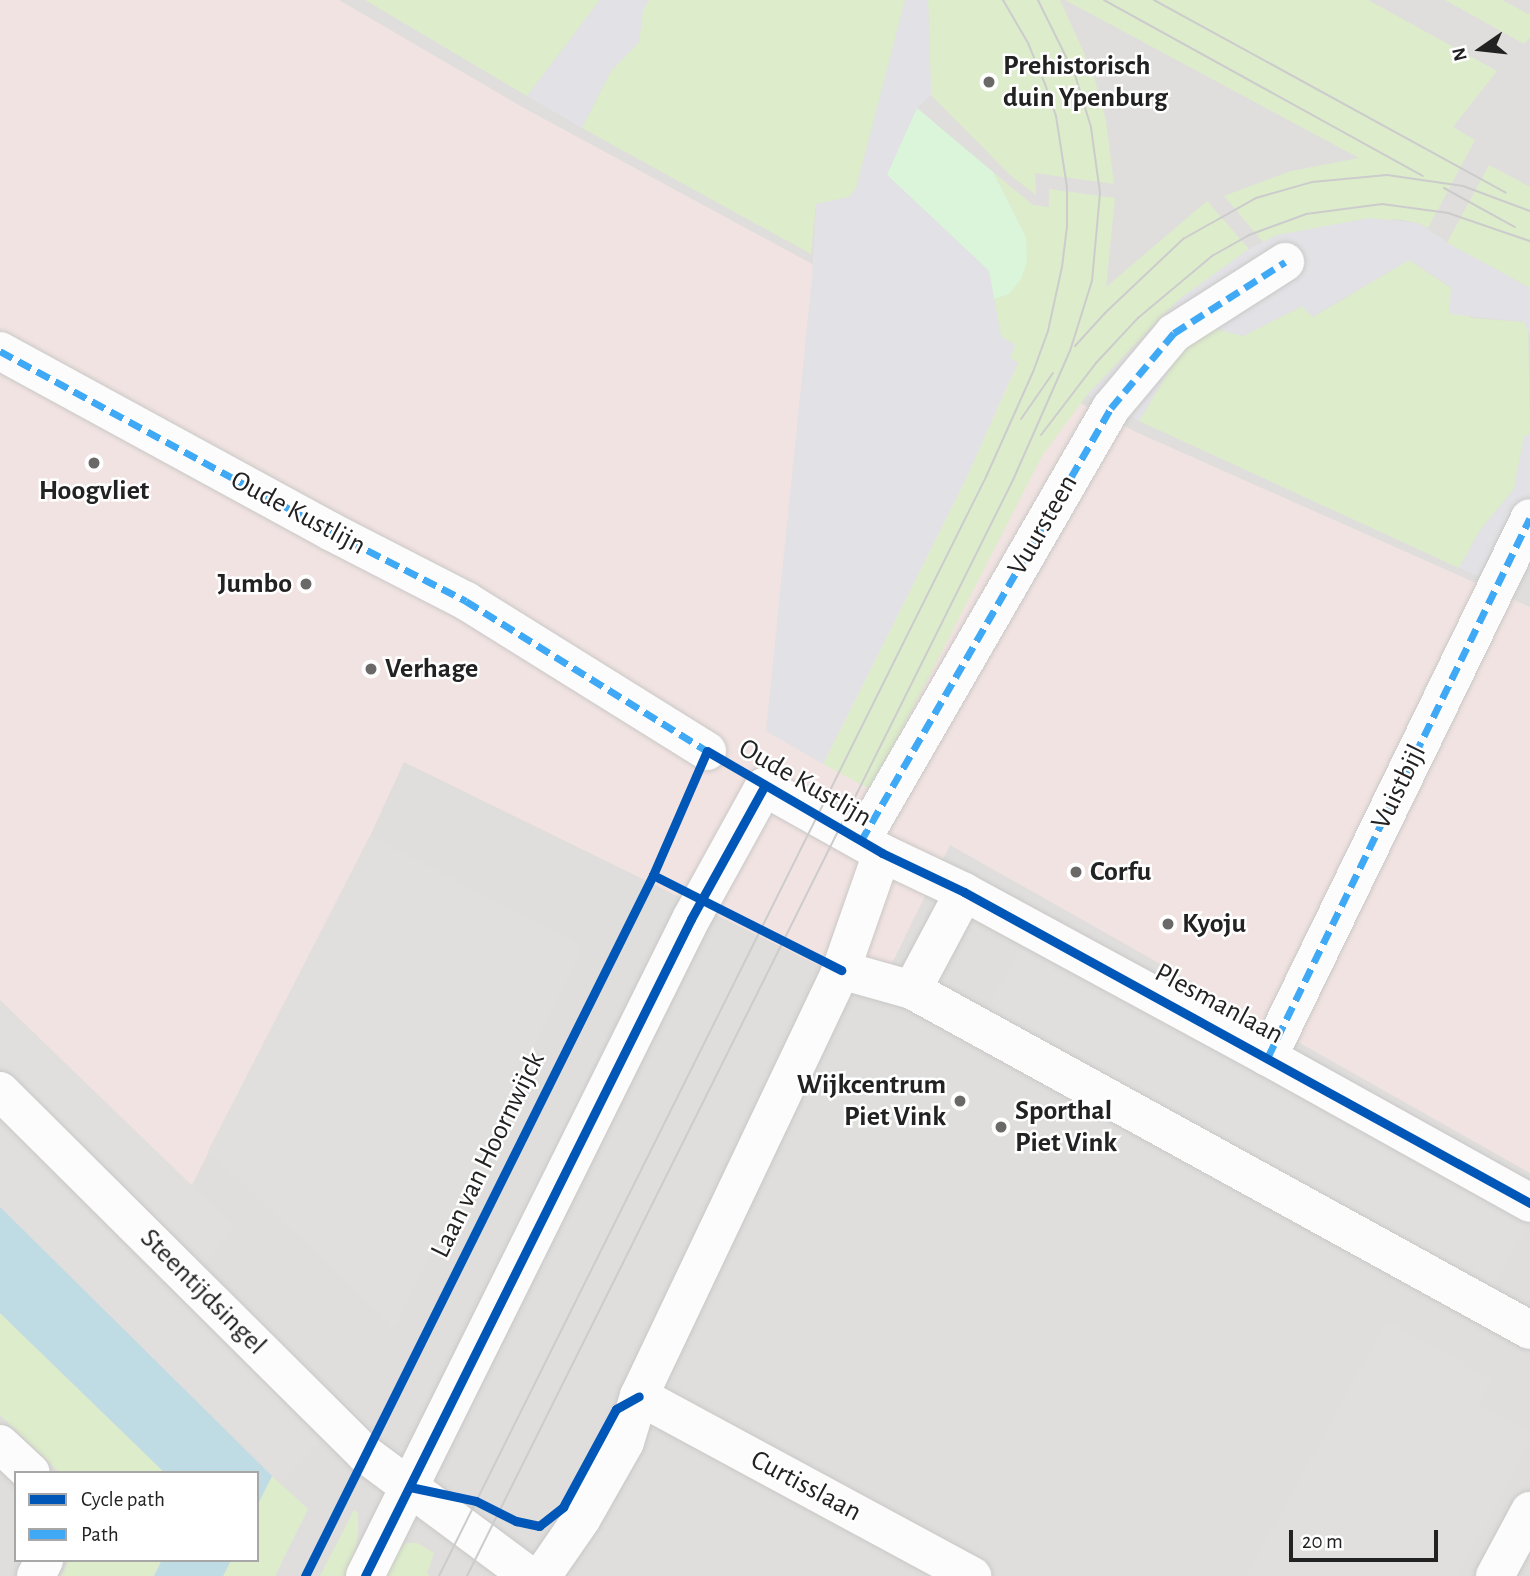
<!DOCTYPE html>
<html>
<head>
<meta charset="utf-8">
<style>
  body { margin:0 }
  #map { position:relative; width:1530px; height:1576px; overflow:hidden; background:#f0eeeb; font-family:"Alegreya Sans",sans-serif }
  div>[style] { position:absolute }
  .residential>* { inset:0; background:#dfdedc }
  .commercial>* { inset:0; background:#f1e3e1 }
  .grass>* { inset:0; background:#ddeccb }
  .park>* { inset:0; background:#daf5da }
  .parking>* { inset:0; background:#e0dfde; transform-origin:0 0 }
  .plaza>* { inset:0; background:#e2e1e5 }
  .water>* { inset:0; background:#bfdbe3 }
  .roads { filter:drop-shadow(0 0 2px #c9c8c7) drop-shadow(0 0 2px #c9c8c7) }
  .pedestrian>* { height:38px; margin:-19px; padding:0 19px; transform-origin:19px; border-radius:19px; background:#fdfcfc }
  .minor>* { height:38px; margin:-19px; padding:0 19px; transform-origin:19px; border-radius:19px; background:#fdfcfc }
  .tram>* { height:2px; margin:-1px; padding:0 1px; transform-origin:1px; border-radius:1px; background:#ccc }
  .quiet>* { height:7px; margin-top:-3.5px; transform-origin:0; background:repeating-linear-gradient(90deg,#3fa9f5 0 14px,transparent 0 21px) }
  .cycleway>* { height:9px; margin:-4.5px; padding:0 4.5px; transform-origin:4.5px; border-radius:4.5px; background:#0057b8 }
  .dots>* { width:19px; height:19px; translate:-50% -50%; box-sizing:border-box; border:4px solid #fff; border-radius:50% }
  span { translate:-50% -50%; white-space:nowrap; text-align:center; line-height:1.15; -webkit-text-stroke:5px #fff; paint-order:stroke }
  .poi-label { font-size:28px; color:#222; font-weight:700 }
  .left { translate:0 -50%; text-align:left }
  .right { translate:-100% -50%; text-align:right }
  .street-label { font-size:28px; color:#222 }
  .legend { position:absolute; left:14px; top:1471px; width:245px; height:91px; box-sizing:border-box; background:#fff; border:2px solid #a7a7a7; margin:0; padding:9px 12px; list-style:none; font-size:21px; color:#222 }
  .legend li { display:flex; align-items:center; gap:14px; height:35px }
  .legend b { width:35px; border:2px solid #a7a7a7 }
  .north { position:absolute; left:1446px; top:14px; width:70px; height:70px; -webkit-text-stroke:5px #fff; paint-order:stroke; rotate:256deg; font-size:19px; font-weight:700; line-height:28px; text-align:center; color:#222 }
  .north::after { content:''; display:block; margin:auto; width:24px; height:32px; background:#222; clip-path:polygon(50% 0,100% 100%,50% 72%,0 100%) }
  .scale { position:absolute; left:1289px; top:1530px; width:149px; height:32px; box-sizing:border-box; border:4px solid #222; border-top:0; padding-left:9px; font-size:21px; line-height:24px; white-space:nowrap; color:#222; -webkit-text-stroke:5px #fff; paint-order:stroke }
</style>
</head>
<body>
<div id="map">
  <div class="residential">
    <i style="clip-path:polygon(evenodd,0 0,1530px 0,1530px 1576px,0 1576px,0 0,16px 1473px,257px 1473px,257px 1560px,16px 1560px,16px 1473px)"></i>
  </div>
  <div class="commercial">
    <i style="clip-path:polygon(0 0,339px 0,524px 108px,814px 265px,1136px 432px,1530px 607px,1530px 1173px,950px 845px,877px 994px,404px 762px,370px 836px,191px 1187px,0 1000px)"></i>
  </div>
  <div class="grass">
    <i style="clip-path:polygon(365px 0,600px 0,527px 96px)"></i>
    <i style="clip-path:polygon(649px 0,905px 0,856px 189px,849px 197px,816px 204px,811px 254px,582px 128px,611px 71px,639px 42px,643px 10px)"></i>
    <i style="clip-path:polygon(928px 0,1060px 0,1093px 73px,1106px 121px,1114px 184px,1035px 173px,1036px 195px,1010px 175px,931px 95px)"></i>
    <i style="clip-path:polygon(1065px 0,1368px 0,1497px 71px,1453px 127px,1475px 140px,1428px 228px,1418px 223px,1397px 219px,1277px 235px,1264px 243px,1224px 196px,1291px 171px,1359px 158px)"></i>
    <i style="clip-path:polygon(1445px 0,1502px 0,1530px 15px,1530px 37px,1524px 44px)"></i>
    <i style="clip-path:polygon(1489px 165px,1530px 187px,1530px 288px,1447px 243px)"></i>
    <i style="clip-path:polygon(993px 172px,1033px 205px,1049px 207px,1049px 189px,1115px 198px,1106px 287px,1207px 201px,1249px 249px,1181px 298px,1160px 318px,1087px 395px,1042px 456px,871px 790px,823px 764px,965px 481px,1018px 363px,1010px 359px,1001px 336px,994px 299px,1009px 294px,1026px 237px)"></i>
    <i style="clip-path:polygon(1409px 260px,1451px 288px,1471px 318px,1524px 322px,1528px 326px,1530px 434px,1524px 437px,1514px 489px,1480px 530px,1459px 568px,1139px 421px,1186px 342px,1209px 327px,1243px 336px,1303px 306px,1313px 317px)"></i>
    <i style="clip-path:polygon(0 1313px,165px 1473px,60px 1473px,0 1415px)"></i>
    <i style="clip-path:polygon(272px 1476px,308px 1509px,275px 1576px,223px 1576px,231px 1560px,257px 1560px,257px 1506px)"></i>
    <i style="clip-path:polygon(354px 1510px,358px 1513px,358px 1535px,350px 1576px,320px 1576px)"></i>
    <i style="clip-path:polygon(407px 1543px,417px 1543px,434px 1553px,427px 1574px,430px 1576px,378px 1576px,397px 1547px)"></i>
    <i style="clip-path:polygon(69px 1560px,162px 1560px,154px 1576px,61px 1576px)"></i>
  </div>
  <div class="park">
    <i style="clip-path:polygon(917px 108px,993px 172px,1026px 237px,1027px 262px,1021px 279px,1009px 294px,994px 299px,989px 271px,886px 174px)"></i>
  </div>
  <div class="parking">
    <i style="clip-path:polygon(370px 836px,583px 946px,395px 1328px,208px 1151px)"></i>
    <i style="left:1025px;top:940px;width:578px;height:78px;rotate:29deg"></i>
    <i style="clip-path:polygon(0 1000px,235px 1227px,205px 1263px,0 1063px)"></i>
    <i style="left:603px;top:1036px;width:14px;height:386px;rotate:25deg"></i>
    <i style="clip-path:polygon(0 1125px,322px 1440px,281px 1483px,0 1207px)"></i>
    <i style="clip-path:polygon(1387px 1321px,1491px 1379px,1478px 1403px,1530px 1431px,1530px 1443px,1457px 1576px,1246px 1576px)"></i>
  </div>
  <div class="plaza">
    <i style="clip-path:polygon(600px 0,649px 0,643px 10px,639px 42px,611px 71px,582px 128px,527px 96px)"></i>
    <i style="clip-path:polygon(905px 0,928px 0,931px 95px,917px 108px,887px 175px,989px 271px,1001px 336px,1015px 345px,1010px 358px,1018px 362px,965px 481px,823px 764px,766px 731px,812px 278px,816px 204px,849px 197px,856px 189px)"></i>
    <i style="clip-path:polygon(1369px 218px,1418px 223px,1448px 243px,1530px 288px,1530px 336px,1524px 322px,1449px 314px,1451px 287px,1409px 260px,1312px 317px,1302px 306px,1243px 336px,1209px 327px,1186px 342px,1139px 421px,1087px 395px,1181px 298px,1249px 249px,1277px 235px)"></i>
    <i style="clip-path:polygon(1530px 434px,1530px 559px,1517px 593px,1459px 568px,1480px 530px,1514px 489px,1524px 436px)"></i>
  </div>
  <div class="water">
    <i style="clip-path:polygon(0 1207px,272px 1476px,257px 1506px,257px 1473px,165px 1473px,0 1313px)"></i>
    <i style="clip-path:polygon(162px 1560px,231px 1560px,223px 1576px,154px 1576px)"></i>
  </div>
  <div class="roads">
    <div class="pedestrian">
      <i style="left:0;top:351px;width:376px;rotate:28.6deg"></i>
      <i style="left:330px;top:531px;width:153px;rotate:27.2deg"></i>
      <i style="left:466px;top:601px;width:284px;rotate:31.9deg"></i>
      <i style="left:861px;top:841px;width:500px;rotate:-60deg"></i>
      <i style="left:1111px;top:408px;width:98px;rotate:-50deg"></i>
      <i style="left:1174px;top:333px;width:132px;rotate:-32.6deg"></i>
      <i style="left:1268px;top:1057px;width:599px;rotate:-64.08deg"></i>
    </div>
    <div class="minor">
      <i style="left:841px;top:970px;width:74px;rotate:15.7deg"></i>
      <i style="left:912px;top:990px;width:705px;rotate:28.82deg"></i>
      <i style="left:912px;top:990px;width:111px;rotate:-62deg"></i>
      <i style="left:0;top:1091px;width:515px;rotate:44.84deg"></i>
      <i style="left:365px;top:1454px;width:204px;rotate:36.6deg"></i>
      <i style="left:639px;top:1396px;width:379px;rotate:28.4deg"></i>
      <i style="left:0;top:1444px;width:42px;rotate:43.1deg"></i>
      <i style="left:36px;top:1576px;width:18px;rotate:-63deg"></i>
      <i style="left:365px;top:1576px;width:733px;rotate:-63.61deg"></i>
      <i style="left:691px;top:919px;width:151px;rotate:-61.1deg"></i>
      <i style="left:764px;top:787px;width:135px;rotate:29.2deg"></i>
      <i style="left:882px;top:853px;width:91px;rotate:25.4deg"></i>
      <i style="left:964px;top:892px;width:346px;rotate:28.5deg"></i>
      <i style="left:1268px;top:1057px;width:300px;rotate:29.1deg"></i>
      <i style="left:542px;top:1576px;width:70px;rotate:-55.4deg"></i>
      <i style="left:582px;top:1518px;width:87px;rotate:-60.5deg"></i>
      <i style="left:625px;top:1442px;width:48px;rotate:-73.1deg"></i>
      <i style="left:639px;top:1396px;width:471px;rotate:-64.6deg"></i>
      <i style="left:841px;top:970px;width:124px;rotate:-70.7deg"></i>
      <i style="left:1495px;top:1576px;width:74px;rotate:-61.7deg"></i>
    </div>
  </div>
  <div class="tram">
    <i style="left:1104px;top:0;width:364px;rotate:28.9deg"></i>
    <i style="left:1154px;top:0;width:401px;rotate:28.7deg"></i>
    <i style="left:1444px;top:188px;width:81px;rotate:28.8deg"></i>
    <i style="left:1075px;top:346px;width:45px;rotate:-47.7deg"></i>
    <i style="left:1105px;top:313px;width:108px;rotate:-43.5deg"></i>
    <i style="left:1183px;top:239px;width:84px;rotate:-29.3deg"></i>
    <i style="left:1256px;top:198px;width:58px;rotate:-15.9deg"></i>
    <i style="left:1312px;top:182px;width:75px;rotate:-5.3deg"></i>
    <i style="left:1387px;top:175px;width:77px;rotate:8.2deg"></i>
    <i style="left:1463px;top:186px;width:72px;rotate:20.5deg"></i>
    <i style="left:1021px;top:419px;width:56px;rotate:-55.2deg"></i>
    <i style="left:1041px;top:435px;width:91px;rotate:-52.6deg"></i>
    <i style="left:1096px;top:363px;width:62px;rotate:-47deg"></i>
    <i style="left:1138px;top:318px;width:97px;rotate:-40deg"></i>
    <i style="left:1212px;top:256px;width:43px;rotate:-29.6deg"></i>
    <i style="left:1249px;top:235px;width:61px;rotate:-20.2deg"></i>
    <i style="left:1306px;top:214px;width:77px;rotate:-7.5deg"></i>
    <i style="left:1382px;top:204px;width:67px;rotate:7.8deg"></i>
    <i style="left:1448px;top:213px;width:87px;rotate:18.9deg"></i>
    <i style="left:439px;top:1576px;width:1228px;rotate:-63.54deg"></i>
    <i style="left:986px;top:477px;width:115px;rotate:-65.9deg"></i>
    <i style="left:1033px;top:372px;width:44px;rotate:-69.9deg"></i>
    <i style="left:1048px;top:331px;width:66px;rotate:-77.7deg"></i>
    <i style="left:1062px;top:267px;width:39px;rotate:-83deg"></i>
    <i style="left:1067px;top:228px;width:41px;rotate:-90deg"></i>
    <i style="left:1067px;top:187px;width:72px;rotate:-98.8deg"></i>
    <i style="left:1056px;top:116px;width:34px;rotate:-109deg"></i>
    <i style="left:1045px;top:84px;width:44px;rotate:-112.5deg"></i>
    <i style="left:1028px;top:43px;width:50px;rotate:-120.2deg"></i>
    <i style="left:467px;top:1576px;width:1224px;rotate:-63.52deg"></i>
    <i style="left:1013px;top:480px;width:141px;rotate:-66.2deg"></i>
    <i style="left:1070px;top:351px;width:73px;rotate:-72.6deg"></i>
    <i style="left:1092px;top:281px;width:88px;rotate:-84.8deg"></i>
    <i style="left:1100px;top:193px;width:67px;rotate:-97.8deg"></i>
    <i style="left:1091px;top:127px;width:54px;rotate:-107.1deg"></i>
    <i style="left:1075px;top:75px;width:84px;rotate:-116.3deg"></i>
  </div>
  <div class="quiet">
    <i style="left:0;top:351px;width:376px;rotate:28.6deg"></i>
    <i style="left:330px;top:531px;width:153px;rotate:27.2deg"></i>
    <i style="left:466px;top:601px;width:284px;rotate:31.9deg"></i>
    <i style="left:861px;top:841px;width:500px;rotate:-60deg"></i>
    <i style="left:1111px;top:408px;width:98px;rotate:-50deg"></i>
    <i style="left:1174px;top:333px;width:132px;rotate:-32.6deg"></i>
    <i style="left:1268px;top:1057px;width:599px;rotate:-64.08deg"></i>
  </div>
  <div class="cycleway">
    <i style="left:653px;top:875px;width:211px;rotate:26.8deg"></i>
    <i style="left:410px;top:1487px;width:67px;rotate:12deg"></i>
    <i style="left:476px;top:1501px;width:45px;rotate:26.6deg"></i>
    <i style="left:516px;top:1521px;width:24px;rotate:12deg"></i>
    <i style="left:539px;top:1526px;width:31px;rotate:-38deg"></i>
    <i style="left:563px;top:1507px;width:111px;rotate:-61.6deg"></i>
    <i style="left:616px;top:1409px;width:26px;rotate:-29deg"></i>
    <i style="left:305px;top:1576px;width:783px;rotate:-63.6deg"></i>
    <i style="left:653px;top:875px;width:135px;rotate:-66.5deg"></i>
    <i style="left:707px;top:751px;width:203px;rotate:30.2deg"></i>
    <i style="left:882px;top:853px;width:91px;rotate:25.4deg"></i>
    <i style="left:964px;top:892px;width:646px;rotate:28.79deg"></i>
    <i style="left:365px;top:1576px;width:733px;rotate:-63.61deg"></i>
    <i style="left:691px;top:919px;width:151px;rotate:-61.1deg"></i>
  </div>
  <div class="dots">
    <i style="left:989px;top:82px;background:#6a6968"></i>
    <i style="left:94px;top:463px;background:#6a6968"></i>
    <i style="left:306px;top:584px;background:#6a6968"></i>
    <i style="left:371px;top:669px;background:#6a6968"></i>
    <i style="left:1076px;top:872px;background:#6a6968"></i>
    <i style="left:1168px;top:924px;background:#6a6968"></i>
    <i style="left:960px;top:1101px;background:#6a6968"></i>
    <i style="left:1001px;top:1127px;background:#6a6968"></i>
  </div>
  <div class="poi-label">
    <span class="left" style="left:1003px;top:82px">Prehistorisch<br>duin Ypenburg</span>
    <span style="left:94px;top:491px">Hoogvliet</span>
    <span class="right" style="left:292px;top:584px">Jumbo</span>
    <span class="left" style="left:385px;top:669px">Verhage</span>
    <span class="left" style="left:1090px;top:872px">Corfu</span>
    <span class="left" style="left:1182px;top:924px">Kyoju</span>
    <span class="right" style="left:946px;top:1101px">Wijkcentrum<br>Piet Vink</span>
    <span class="left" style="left:1015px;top:1127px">Sporthal<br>Piet Vink</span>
  </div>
  <div class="street-label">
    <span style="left:298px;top:513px;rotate:28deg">Oude Kustlijn</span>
    <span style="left:1043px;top:525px;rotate:-60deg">Vuursteen</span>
    <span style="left:805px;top:783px;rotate:30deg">Oude Kustlijn</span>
    <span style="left:1399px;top:787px;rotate:-64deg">Vuistbijl</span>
    <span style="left:1219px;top:1004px;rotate:28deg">Plesmanlaan</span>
    <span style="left:488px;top:1155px;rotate:-64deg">Laan van Hoornwijck</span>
    <span style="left:203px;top:1292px;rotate:45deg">Steentijdsingel</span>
    <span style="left:806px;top:1486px;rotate:28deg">Curtisslaan</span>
  </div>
  <ul class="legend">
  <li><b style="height:9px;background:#0057b8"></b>Cycle path</li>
  <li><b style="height:9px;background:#3fa9f5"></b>Path</li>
  </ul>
  <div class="north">N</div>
  <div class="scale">20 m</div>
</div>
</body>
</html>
